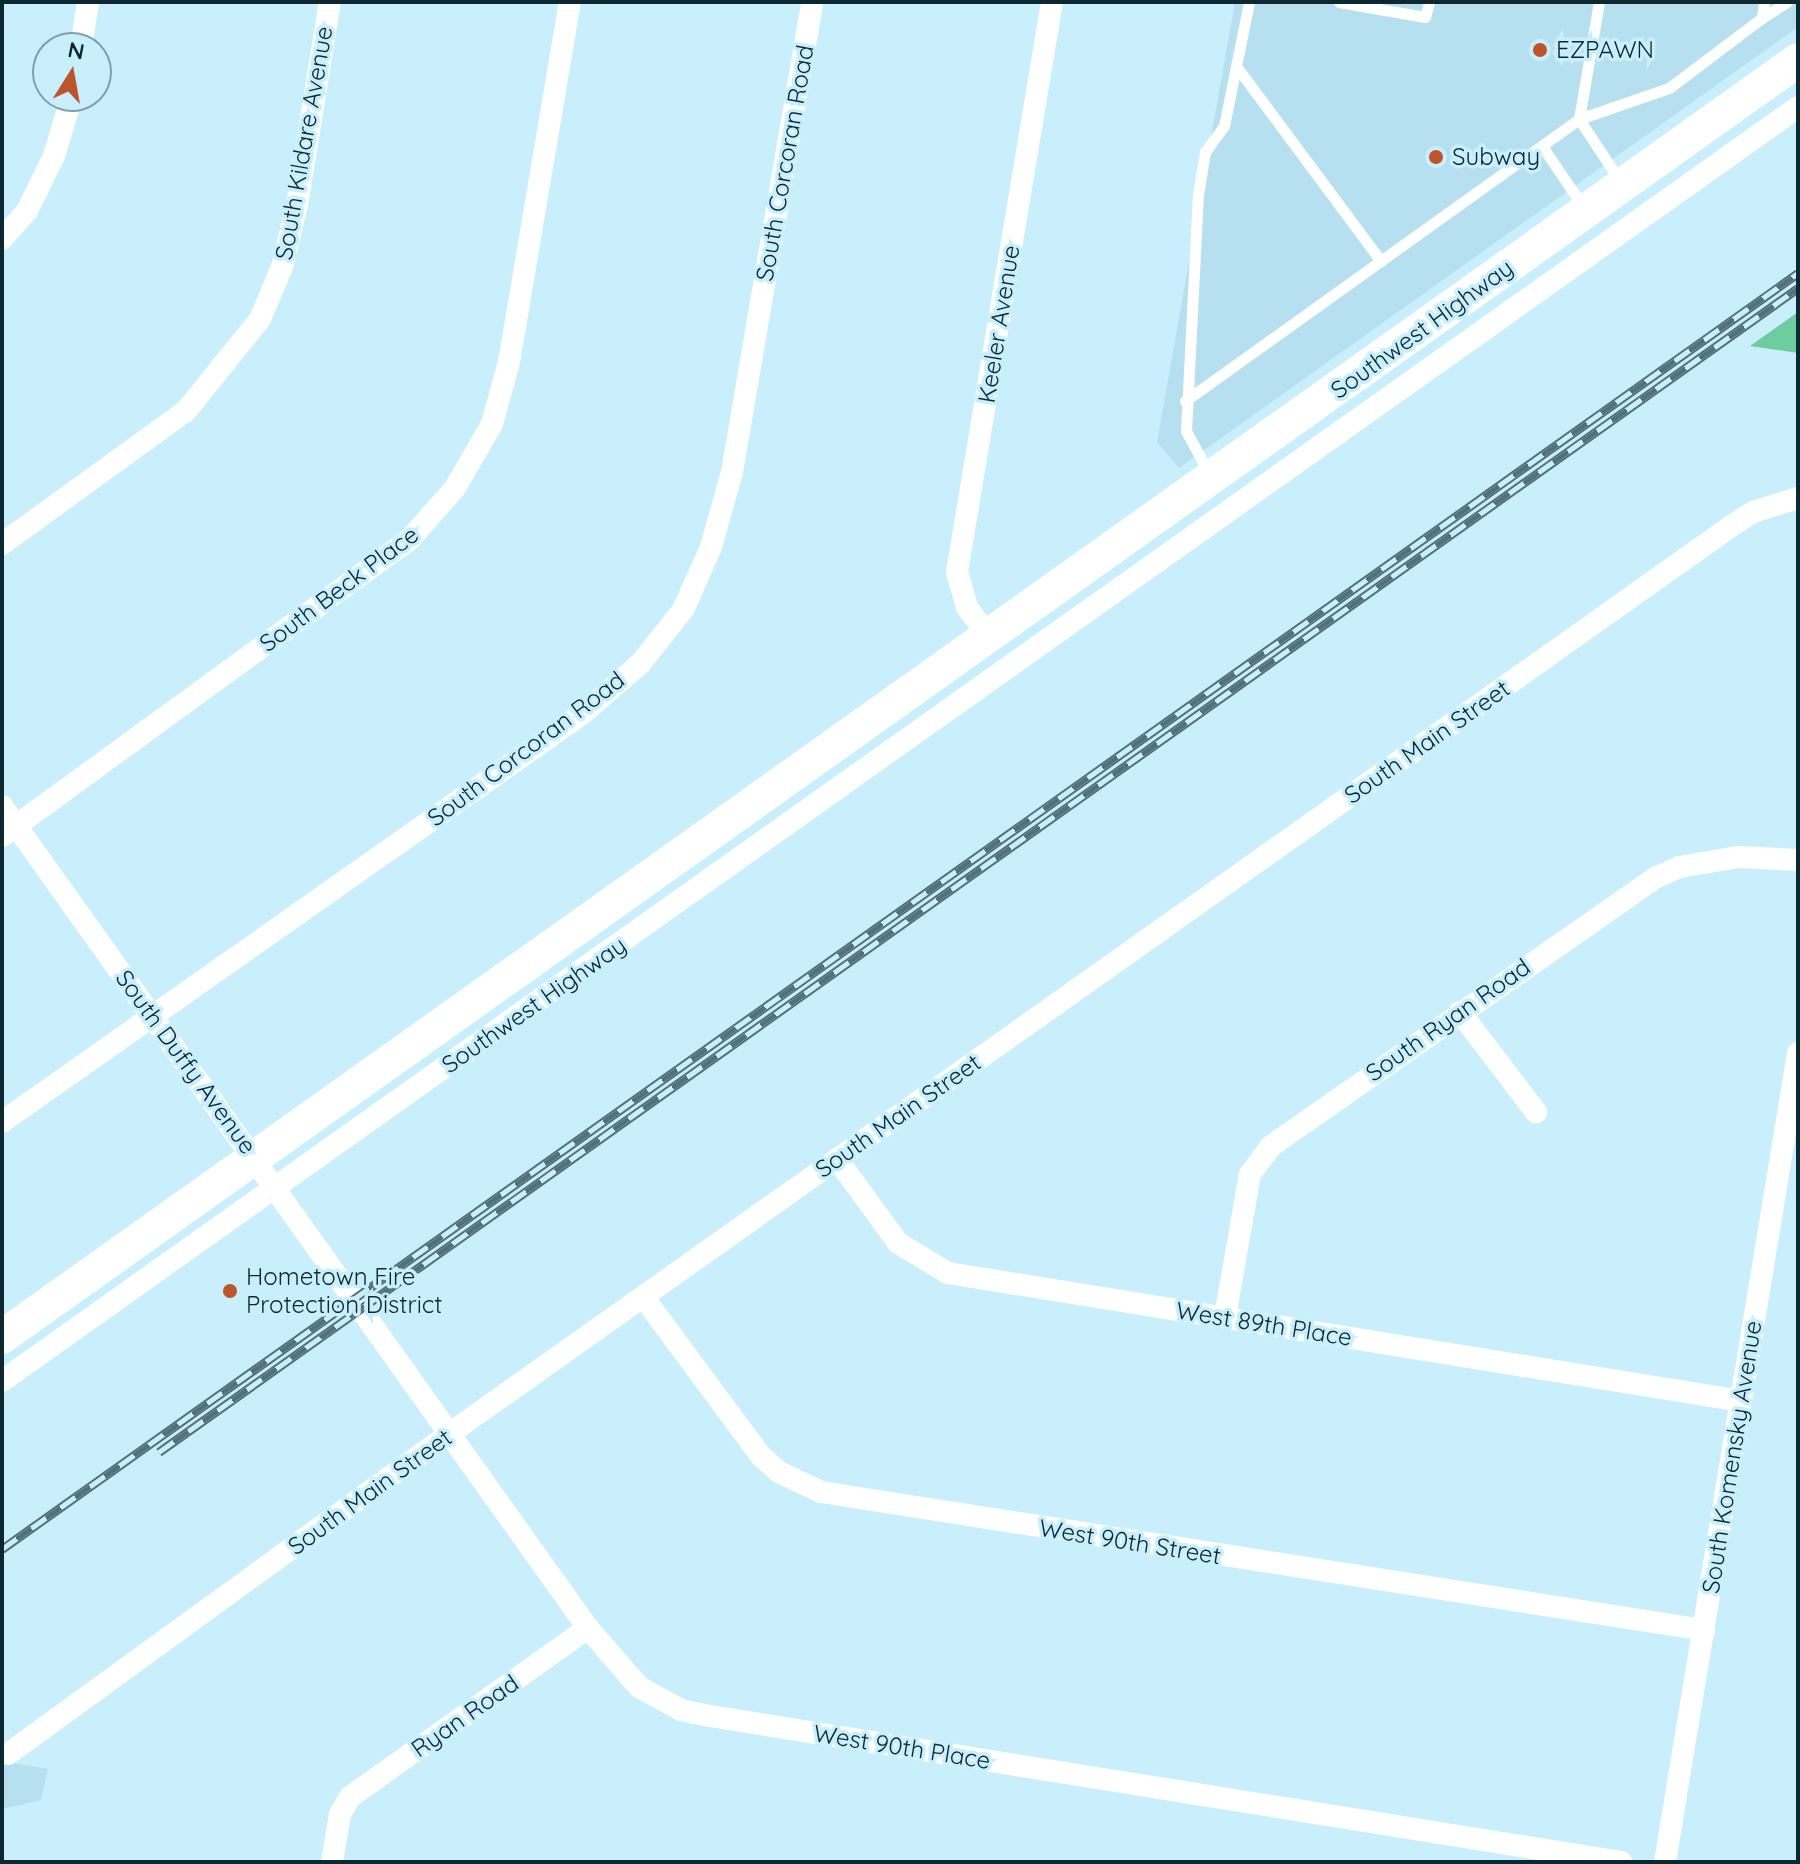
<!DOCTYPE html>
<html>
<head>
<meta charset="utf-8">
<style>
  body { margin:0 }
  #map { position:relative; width:1800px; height:1864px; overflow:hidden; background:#c9effd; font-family:Quicksand,sans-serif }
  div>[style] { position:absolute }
  .built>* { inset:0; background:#b6e0ef }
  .green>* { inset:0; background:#6ecd9f }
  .service>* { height:11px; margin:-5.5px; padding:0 5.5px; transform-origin:5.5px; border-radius:5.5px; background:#fff }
  .minor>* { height:22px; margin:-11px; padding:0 11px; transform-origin:11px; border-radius:11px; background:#fff }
  .primary>* { height:34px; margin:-17px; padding:0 17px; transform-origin:17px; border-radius:17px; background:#fff }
  .rail>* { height:9px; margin-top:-4.5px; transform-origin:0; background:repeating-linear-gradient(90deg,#c9effd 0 18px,#52717b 0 36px); box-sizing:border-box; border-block:2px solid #52717b }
  .dots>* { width:22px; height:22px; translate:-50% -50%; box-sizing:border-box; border:4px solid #c9effd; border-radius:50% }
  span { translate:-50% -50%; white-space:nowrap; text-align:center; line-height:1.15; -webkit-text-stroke:7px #c9effd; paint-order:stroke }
  .poi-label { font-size:24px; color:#0d2830 }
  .left { translate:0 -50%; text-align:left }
  .street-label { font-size:24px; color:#0d2830 }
  .frame { position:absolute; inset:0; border:4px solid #0d2830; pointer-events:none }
  .north { position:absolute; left:32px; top:32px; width:80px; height:80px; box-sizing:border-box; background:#c9effd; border:2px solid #7e9fab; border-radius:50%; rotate:11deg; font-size:22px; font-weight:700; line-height:32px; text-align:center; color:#0d2830 }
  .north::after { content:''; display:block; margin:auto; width:28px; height:36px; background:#bc552b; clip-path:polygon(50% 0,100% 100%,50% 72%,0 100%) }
</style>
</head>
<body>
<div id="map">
  <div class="built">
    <i style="clip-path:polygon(1235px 2px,1798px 2px,1798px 27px,1179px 468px,1157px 442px)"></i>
    <i style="clip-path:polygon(2px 1761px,48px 1769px,41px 1800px,2px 1809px)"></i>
  </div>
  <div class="green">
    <i style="clip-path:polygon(1798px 312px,1798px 353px,1750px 346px)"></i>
  </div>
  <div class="service">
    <i style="left:1339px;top:2px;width:87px;rotate:9.9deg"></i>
    <i style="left:1425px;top:17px;width:16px;rotate:-75deg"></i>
    <i style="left:1762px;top:18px;width:30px;rotate:-33deg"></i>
    <i style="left:1236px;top:66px;width:243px;rotate:53.4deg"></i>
    <i style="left:1542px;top:146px;width:75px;rotate:55.9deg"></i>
    <i style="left:1620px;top:181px;width:74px;rotate:-123.5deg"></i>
    <i style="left:1579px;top:119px;width:95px;rotate:-19deg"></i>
    <i style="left:1669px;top:88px;width:116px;rotate:-37deg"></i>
    <i style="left:1762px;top:18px;width:16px;rotate:-83deg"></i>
    <i style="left:1185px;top:401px;width:485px;rotate:-35.6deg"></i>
    <i style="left:1579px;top:119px;width:119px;rotate:-80.3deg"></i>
    <i style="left:1210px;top:475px;width:50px;rotate:-118.6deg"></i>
    <i style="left:1186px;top:431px;width:236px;rotate:-87.1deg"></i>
    <i style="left:1198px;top:195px;width:44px;rotate:-80.8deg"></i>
    <i style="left:1205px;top:152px;width:32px;rotate:-54deg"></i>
    <i style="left:1224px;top:126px;width:126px;rotate:-78.6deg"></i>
  </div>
  <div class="minor">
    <i style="left:81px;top:48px;width:47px;rotate:-81.3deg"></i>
    <i style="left:2px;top:239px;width:38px;rotate:-48deg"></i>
    <i style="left:27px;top:211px;width:61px;rotate:-63.9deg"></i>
    <i style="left:54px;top:156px;width:63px;rotate:-73.3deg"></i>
    <i style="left:2px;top:544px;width:227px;rotate:-35.9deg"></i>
    <i style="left:186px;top:411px;width:118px;rotate:-51.2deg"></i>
    <i style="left:260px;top:319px;width:56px;rotate:-67.1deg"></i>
    <i style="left:282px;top:267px;width:64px;rotate:-76.4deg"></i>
    <i style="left:297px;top:205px;width:206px;rotate:-80.8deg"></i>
    <i style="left:990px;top:638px;width:39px;rotate:-127deg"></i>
    <i style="left:967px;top:607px;width:36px;rotate:-106deg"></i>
    <i style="left:957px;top:572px;width:578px;rotate:-80.54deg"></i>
    <i style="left:2px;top:806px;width:1009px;rotate:54.52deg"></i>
    <i style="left:588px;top:1628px;width:78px;rotate:49.2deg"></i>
    <i style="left:639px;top:1687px;width:48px;rotate:28.7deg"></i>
    <i style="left:681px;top:1710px;width:24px;rotate:12deg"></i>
    <i style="left:704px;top:1715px;width:929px;rotate:9.11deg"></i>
    <i style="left:2px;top:836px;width:505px;rotate:-36.05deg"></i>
    <i style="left:410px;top:539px;width:68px;rotate:-48.6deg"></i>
    <i style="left:455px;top:488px;width:74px;rotate:-60deg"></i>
    <i style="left:492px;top:424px;width:64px;rotate:-74.7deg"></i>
    <i style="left:509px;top:362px;width:365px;rotate:-80.4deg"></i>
    <i style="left:1460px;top:1012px;width:126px;rotate:52.8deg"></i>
    <i style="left:2px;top:1122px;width:709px;rotate:-35.12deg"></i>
    <i style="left:582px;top:714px;width:77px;rotate:-40.8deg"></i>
    <i style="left:640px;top:664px;width:69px;rotate:-51.5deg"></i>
    <i style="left:683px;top:610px;width:69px;rotate:-66deg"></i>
    <i style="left:711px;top:547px;width:78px;rotate:-74.4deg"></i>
    <i style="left:732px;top:472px;width:477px;rotate:-80.3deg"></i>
    <i style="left:837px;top:1159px;width:104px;rotate:54deg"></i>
    <i style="left:898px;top:1243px;width:58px;rotate:31deg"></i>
    <i style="left:948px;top:1273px;width:803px;rotate:9.17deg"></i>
    <i style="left:644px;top:1298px;width:195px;rotate:53.5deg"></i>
    <i style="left:760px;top:1455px;width:25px;rotate:42deg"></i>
    <i style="left:779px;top:1472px;width:47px;rotate:25.5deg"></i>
    <i style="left:821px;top:1492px;width:894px;rotate:8.88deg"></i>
    <i style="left:1225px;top:1317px;width:145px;rotate:-80.1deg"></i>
    <i style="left:1250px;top:1174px;width:35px;rotate:-53deg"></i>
    <i style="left:1271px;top:1146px;width:470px;rotate:-34.9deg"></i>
    <i style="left:1657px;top:877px;width:24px;rotate:-24deg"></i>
    <i style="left:1679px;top:867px;width:61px;rotate:-9.5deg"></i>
    <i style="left:1739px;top:857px;width:59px;rotate:2.9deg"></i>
    <i style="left:2px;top:1381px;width:2202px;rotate:-35.35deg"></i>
    <i style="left:8px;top:1754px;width:545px;rotate:-35.97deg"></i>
    <i style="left:449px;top:1434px;width:1573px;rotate:-35.3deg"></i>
    <i style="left:1733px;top:525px;width:24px;rotate:-33deg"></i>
    <i style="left:1753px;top:512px;width:47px;rotate:-17.3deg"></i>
    <i style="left:332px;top:1862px;width:49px;rotate:-80.5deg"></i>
    <i style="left:340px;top:1814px;width:20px;rotate:-60deg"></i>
    <i style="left:350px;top:1797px;width:292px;rotate:-35.4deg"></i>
    <i style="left:1665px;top:1862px;width:820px;rotate:-80.66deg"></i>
  </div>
  <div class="primary">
    <i style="left:2px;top:1337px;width:2204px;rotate:-35.41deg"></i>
  </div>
  <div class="rail">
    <i style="left:159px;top:1452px;width:2010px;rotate:-35.38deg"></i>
    <i style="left:2px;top:1549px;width:2203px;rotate:-35.39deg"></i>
  </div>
  <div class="dots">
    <i style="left:1540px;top:50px;background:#bc552b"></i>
    <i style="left:1436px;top:157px;background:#bc552b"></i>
    <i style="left:230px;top:1291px;background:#bc552b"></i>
  </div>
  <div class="poi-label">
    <span class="left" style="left:1556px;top:50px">EZPAWN</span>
    <span class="left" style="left:1452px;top:157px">Subway</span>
    <span class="left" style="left:246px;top:1291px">Hometown Fire<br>Protection District</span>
  </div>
  <div class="street-label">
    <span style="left:304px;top:143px;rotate:-80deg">South Kildare Avenue</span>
    <span style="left:785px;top:163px;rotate:-80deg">South Corcoran Road</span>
    <span style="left:999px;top:324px;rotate:-81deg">Keeler Avenue</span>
    <span style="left:1422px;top:329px;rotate:-36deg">Southwest Highway</span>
    <span style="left:339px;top:589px;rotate:-37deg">South Beck Place</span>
    <span style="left:1427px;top:742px;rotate:-35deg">South Main Street</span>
    <span style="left:526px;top:749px;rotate:-37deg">South Corcoran Road</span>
    <span style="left:534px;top:1005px;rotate:-35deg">Southwest Highway</span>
    <span style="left:1448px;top:1020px;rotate:-35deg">South Ryan Road</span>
    <span style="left:186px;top:1062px;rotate:54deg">South Duffy Avenue</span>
    <span style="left:898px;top:1116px;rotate:-35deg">South Main Street</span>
    <span style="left:1264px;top:1324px;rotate:9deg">West 89th Place</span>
    <span style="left:1732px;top:1457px;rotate:-81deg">South Komensky Avenue</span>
    <span style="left:370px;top:1492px;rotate:-36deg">South Main Street</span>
    <span style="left:1130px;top:1542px;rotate:9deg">West 90th Street</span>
    <span style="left:465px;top:1716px;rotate:-35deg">Ryan Road</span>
    <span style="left:902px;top:1747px;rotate:9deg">West 90th Place</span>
  </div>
  <div class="frame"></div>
  <div class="north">N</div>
</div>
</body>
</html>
